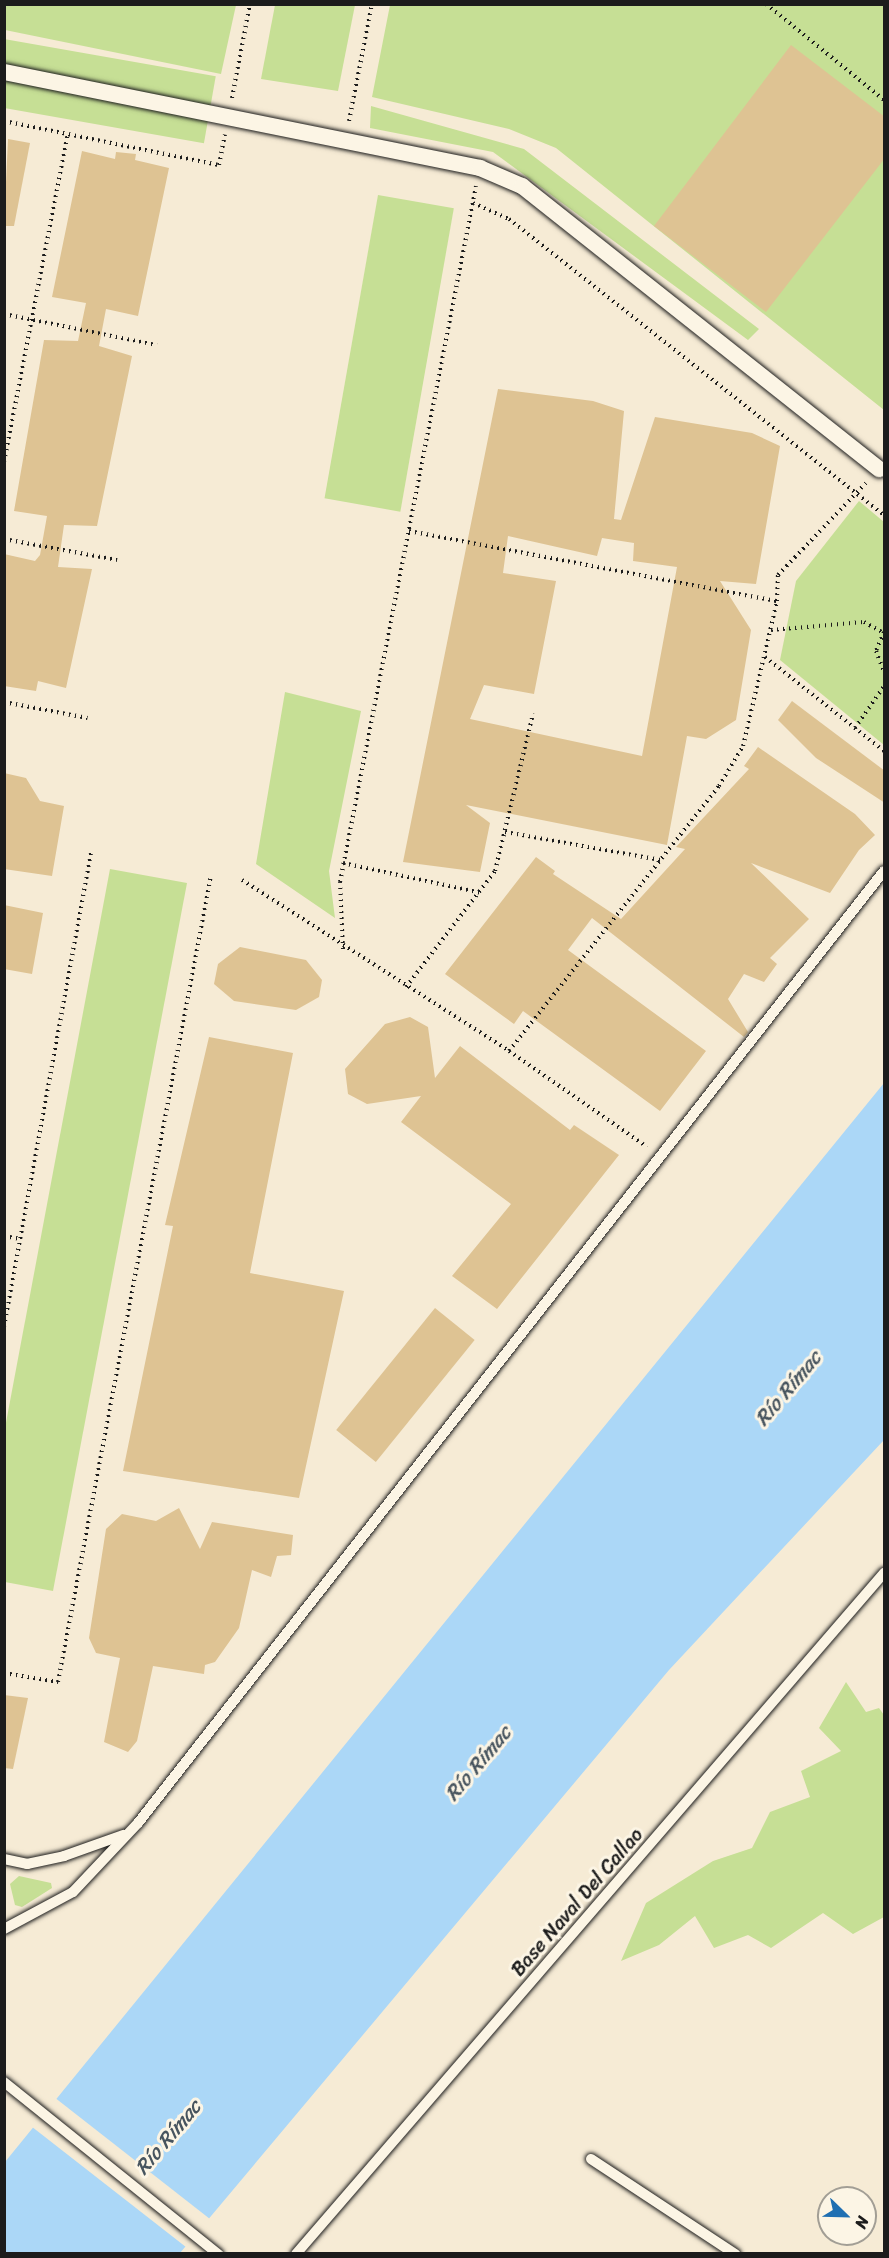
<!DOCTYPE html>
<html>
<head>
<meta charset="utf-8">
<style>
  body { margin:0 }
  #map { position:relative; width:889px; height:2258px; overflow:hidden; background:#f6ebd5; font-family:Sriracha,sans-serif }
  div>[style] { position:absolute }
  .green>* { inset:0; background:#c6df95; transform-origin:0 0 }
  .water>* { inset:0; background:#abd7f7 }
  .pier>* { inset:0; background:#f6ebd5; transform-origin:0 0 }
  .building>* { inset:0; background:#dec393; transform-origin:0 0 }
  .path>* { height:4px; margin-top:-2px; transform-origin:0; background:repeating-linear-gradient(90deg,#1c1c1c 0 1.5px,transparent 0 6px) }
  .roads { filter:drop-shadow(0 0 2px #1c1c1c) drop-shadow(0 0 2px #1c1c1c) }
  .service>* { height:10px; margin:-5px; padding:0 5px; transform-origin:5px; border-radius:5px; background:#fcf5e5 }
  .pedestrian>* { height:16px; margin:-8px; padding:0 8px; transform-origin:8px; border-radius:8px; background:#fcf5e5 }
  span { translate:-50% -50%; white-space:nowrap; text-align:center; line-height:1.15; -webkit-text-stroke:6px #fcf5e5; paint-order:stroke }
  .street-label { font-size:20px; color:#1c1c1c }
  .water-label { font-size:21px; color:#47545e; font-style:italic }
  .frame { position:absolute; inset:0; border:6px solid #1c1c1c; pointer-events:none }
  .north { position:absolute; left:817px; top:2186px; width:60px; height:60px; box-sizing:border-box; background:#fcf5e5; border:2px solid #a29e95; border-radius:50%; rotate:113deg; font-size:16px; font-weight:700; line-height:24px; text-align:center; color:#1c1c1c }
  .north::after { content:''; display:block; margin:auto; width:21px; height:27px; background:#1f6fb2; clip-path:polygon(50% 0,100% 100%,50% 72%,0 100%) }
</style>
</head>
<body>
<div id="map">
  <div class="green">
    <i style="clip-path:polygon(4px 5px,5px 4px,236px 5px,221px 74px,5px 30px)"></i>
    <i style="clip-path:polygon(275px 5px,355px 5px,338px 91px,261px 79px)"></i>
    <i style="clip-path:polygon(390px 5px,884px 5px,884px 410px,556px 148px,509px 129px,372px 97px)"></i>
    <i style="left:4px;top:39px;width:215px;height:68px;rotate:10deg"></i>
    <i style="clip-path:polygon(371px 106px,524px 149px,759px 329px,748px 340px,493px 152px,370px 128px)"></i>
    <i style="left:378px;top:195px;width:77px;height:308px;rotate:10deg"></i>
    <i style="clip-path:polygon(859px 501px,884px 522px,884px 745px,780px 660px,796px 581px)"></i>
    <i style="clip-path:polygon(285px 692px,361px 711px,329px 871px,335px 918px,256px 864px)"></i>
    <i style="clip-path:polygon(110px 869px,187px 883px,53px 1591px,5px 1582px,5px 1428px)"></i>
    <i style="clip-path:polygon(846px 1682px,866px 1712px,879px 1708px,884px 1715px,884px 1917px,853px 1934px,823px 1913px,771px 1948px,748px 1935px,714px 1948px,695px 1916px,659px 1945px,621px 1961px,646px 1903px,713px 1861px,752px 1848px,770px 1812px,810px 1797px,801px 1771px,841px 1751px,819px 1728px)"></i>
    <i style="clip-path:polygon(19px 1876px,51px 1883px,52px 1888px,22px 1907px,15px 1905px,10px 1884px)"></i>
  </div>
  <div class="water">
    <i style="clip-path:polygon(884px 1083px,884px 1440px,669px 1670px,180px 2253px,5px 2254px,5px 2162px)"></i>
  </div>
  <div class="pier">
    <i style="left:54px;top:2097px;width:200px;height:37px;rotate:38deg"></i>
  </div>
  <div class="building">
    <i style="clip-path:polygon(791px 45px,885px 117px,885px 158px,766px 312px,654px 226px)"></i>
    <i style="clip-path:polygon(8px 139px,30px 143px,14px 226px,4px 226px)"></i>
    <i style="clip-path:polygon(82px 151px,115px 159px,116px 152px,136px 154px,135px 160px,169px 168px,138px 316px,106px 309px,99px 346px,132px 356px,97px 526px,64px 525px,58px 567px,92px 569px,66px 688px,38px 681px,36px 691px,4px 686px,4px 554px,35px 561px,40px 555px,47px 516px,14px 511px,44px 340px,78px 341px,86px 303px,52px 297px)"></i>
    <i style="clip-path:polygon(evenodd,498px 389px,593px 401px,624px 411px,614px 519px,621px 520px,655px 417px,752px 433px,780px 446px,756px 584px,720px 581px,751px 630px,736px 720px,706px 739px,687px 736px,667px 845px,466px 805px,490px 823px,480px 872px,403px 862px,498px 389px,508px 536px,597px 556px,602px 538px,634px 543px,633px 561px,677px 567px,642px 756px,470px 719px,484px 685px,534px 694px,556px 581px,503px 573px,508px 536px)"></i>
    <i style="clip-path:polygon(792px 701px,885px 771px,885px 803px,816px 758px,778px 720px)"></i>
    <i style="clip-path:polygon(758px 747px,855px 814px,875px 835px,859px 850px,830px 893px,751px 863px,809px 919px,770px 958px,777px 964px,764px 982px,744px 974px,728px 999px,748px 1032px,744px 1037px,592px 918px,568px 950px,706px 1051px,660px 1111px,523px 1011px,514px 1024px,445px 974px,536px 857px,555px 871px,553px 874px,621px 919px,685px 849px,676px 847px,749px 769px,744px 766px)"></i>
    <i style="clip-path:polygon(4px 773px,26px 778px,40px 801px,64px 806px,52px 876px,4px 869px)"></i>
    <i style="clip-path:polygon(4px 905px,43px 913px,32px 974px,4px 969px)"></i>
    <i style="clip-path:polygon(240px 947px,306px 960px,322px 980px,319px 997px,296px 1010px,234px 1001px,214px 984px,218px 964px)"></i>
    <i style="clip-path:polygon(410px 1017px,428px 1027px,435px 1078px,460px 1046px,570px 1130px,574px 1125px,619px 1155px,497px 1309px,452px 1276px,511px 1204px,401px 1122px,421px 1096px,367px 1104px,348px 1094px,345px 1069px,385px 1024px)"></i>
    <i style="clip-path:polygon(209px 1037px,293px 1053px,250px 1273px,344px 1291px,299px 1498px,123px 1471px,173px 1226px,165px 1225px)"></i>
    <i style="left:435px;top:1308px;width:51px;height:157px;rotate:39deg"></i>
    <i style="clip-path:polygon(179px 1508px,200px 1549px,212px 1522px,293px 1535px,291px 1555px,277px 1556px,271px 1577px,252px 1570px,239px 1628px,215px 1662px,205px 1665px,204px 1674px,153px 1666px,137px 1741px,128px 1752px,104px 1742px,120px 1658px,96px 1653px,89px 1638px,106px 1529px,122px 1514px,156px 1521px)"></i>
    <i style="clip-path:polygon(4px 1695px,28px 1698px,13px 1769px,4px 1768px)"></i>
  </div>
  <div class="path">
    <i style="left:766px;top:4px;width:152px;rotate:39.1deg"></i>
    <i style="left:232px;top:98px;width:96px;rotate:-79.2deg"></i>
    <i style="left:4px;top:121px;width:219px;rotate:11.6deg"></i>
    <i style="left:219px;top:165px;width:31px;rotate:-79deg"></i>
    <i style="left:349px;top:121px;width:119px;rotate:-78.9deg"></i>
    <i style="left:473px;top:203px;width:39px;rotate:24deg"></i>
    <i style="left:509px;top:219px;width:478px;rotate:38.3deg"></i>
    <i style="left:4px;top:314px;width:156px;rotate:11.5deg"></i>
    <i style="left:4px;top:462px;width:334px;rotate:-79deg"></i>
    <i style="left:409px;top:531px;width:375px;rotate:10.8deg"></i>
    <i style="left:4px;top:539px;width:115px;rotate:10.5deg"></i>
    <i style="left:771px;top:630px;width:93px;rotate:-4.9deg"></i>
    <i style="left:864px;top:622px;width:23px;rotate:29deg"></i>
    <i style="left:884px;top:632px;width:21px;rotate:113deg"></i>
    <i style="left:876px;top:651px;width:22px;rotate:69deg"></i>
    <i style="left:765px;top:657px;width:152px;rotate:38.3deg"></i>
    <i style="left:4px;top:702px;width:85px;rotate:10.9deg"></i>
    <i style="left:855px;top:728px;width:51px;rotate:-55.4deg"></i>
    <i style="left:505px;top:832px;width:158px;rotate:10.2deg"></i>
    <i style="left:343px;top:863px;width:142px;rotate:12.2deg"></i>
    <i style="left:242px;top:880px;width:317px;rotate:32.6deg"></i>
    <i style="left:509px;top:1051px;width:168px;rotate:34.8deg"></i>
    <i style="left:343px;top:949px;width:67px;rotate:-92.6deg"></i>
    <i style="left:340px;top:882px;width:709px;rotate:-78.94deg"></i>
    <i style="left:406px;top:987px;width:146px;rotate:-52.5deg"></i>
    <i style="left:495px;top:871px;width:162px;rotate:-76.4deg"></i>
    <i style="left:509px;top:1051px;width:338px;rotate:-51.6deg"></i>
    <i style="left:719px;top:786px;width:47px;rotate:-59deg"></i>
    <i style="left:743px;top:746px;width:149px;rotate:-76.8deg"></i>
    <i style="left:777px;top:601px;width:26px;rotate:-88deg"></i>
    <i style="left:778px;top:575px;width:127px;rotate:-46.3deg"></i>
    <i style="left:4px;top:1236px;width:17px;rotate:10deg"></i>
    <i style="left:4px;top:1327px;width:483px;rotate:-79.6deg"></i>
    <i style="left:4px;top:1673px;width:55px;rotate:9.5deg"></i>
    <i style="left:58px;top:1682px;width:821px;rotate:-79.26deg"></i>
  </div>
  <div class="roads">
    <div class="service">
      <i style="left:4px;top:1859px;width:24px;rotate:12deg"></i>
      <i style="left:27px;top:1864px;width:38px;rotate:-12deg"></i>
      <i style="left:64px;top:1856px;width:63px;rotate:-19.6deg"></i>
      <i style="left:4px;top:1929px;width:78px;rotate:-28.2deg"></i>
      <i style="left:73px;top:1892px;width:95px;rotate:-46.7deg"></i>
      <i style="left:138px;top:1823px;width:1209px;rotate:-51.92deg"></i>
      <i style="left:4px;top:2082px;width:275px;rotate:38.8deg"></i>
      <i style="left:591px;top:2159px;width:173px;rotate:33.4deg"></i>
      <i style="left:296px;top:2254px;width:900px;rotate:-49.19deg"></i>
    </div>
    <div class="pedestrian">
      <i style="left:4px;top:72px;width:486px;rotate:11.4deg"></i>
      <i style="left:480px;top:168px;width:46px;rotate:23.2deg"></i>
      <i style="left:522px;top:186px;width:456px;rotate:38.4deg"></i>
    </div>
  </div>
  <div class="street-label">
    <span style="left:577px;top:1902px;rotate:-49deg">Base Naval Del Callao</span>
  </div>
  <div class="water-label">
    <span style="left:788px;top:1388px;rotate:-50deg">Río Rímac</span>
    <span style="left:478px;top:1763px;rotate:-50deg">Río Rímac</span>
    <span style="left:168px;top:2137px;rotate:-50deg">Río Rímac</span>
  </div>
  <div class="frame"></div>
  <div class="north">N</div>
</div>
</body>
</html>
